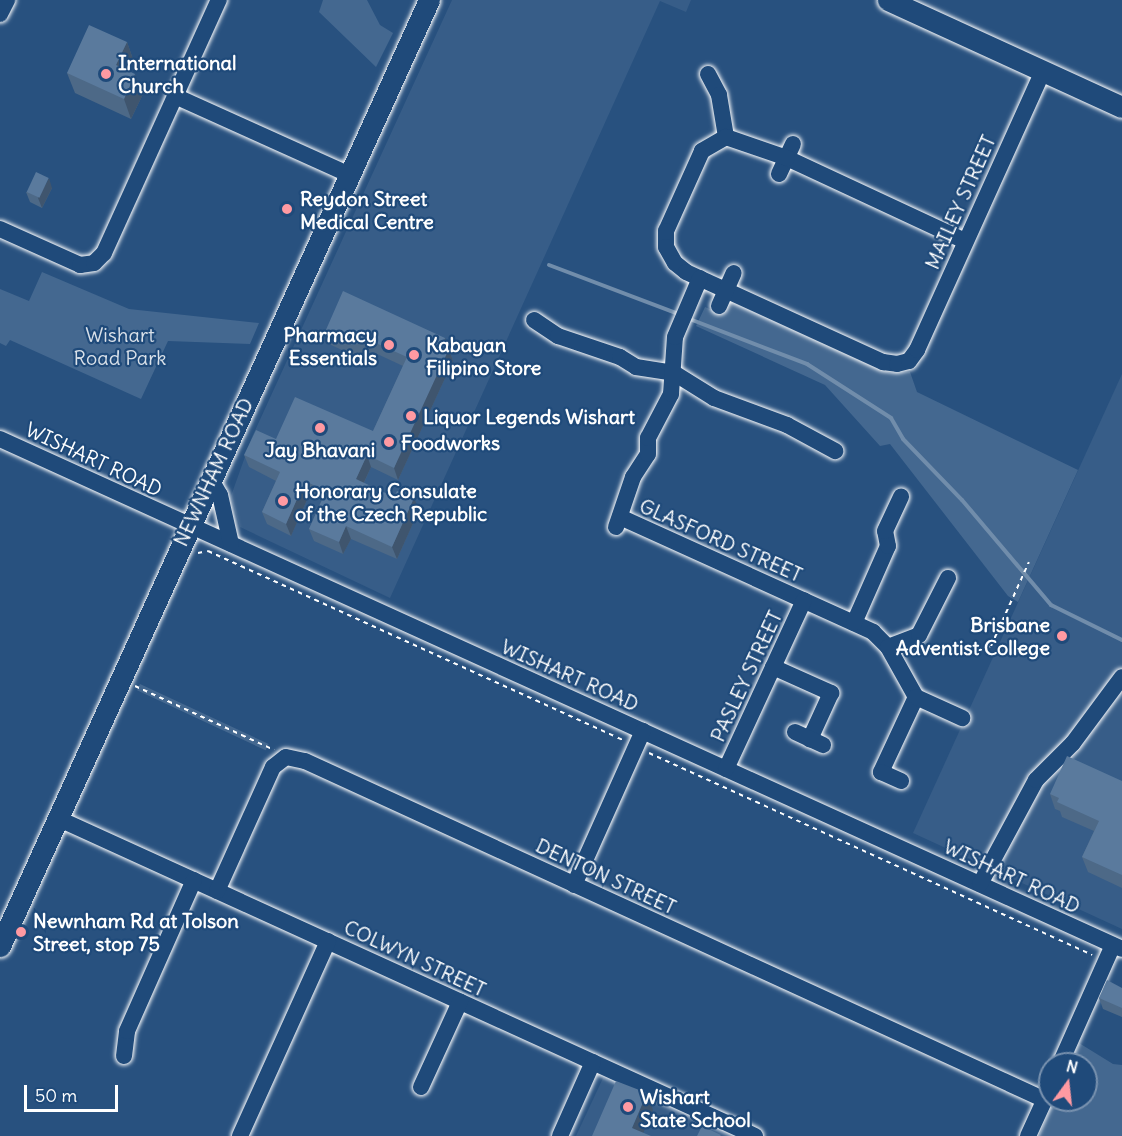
<!DOCTYPE html>
<html>
<head>
<meta charset="utf-8">
<style>
  body { margin:0 }
  #map { position:relative; width:1122px; height:1136px; overflow:hidden; background:#28517f; font-family:Delius,sans-serif }
  div>[style] { position:absolute }
  .built>* { inset:0; background:#375d88 }
  .green>* { inset:0; background:#446890; transform-origin:0 0 }
  .stream>* { height:4px; margin:-2px; padding:0 2px; transform-origin:2px; border-radius:2px; background:#718dab }
  .path>* { height:2px; margin-top:-1px; transform-origin:0; background:repeating-linear-gradient(90deg,#fff 0 4.5px,transparent 0 9px) }
  .roads { filter:drop-shadow(0 0 2px #fff) drop-shadow(0 0 2px #fff) }
  .minor>* { height:16px; margin:-8px; padding:0 8px; transform-origin:8px; border-radius:8px; background:#1f4a7a }
  .major>* { height:21px; margin:-10.5px; padding:0 10.5px; transform-origin:10.5px; border-radius:10.5px; background:#1f4a7a }
  .wall>* { inset:0; background:#4d6987 }
  .shaded-wall>* { inset:0; background:#3f556e }
  .building>* { inset:0; background:#5a7a9d; transform-origin:0 0 }
  .dots>* { width:16px; height:16px; translate:-50% -50%; box-sizing:border-box; border:3px solid #1f4a7a; border-radius:50% }
  span { translate:-50% -50%; white-space:nowrap; text-align:center; line-height:1.15; -webkit-text-stroke:4.5px #1f4a7a; paint-order:stroke }
  .poi-label { font-size:20px; color:#fff; font-weight:700 }
  .left { translate:0 -50%; text-align:left }
  .right { translate:-100% -50%; text-align:right }
  .street-label { font-size:20px; color:#fff }
  .park-label { font-size:20px; color:#dae1e9 }
  .north { position:absolute; left:1038px; top:1052px; width:60px; height:60px; box-sizing:border-box; background:#1f4a7a; border:2px solid #7992af; border-radius:50%; rotate:15deg; font-size:16px; font-weight:700; line-height:24px; text-align:center; color:#fff }
  .north::after { content:''; display:block; margin:auto; width:21px; height:27px; background:#ff9aa2; clip-path:polygon(50% 0,100% 100%,50% 72%,0 100%) }
  .scale { position:absolute; left:24px; top:1085px; width:94px; height:27px; box-sizing:border-box; border:3px solid #fff; border-top:0; padding-left:8px; font-size:18px; line-height:21px; white-space:nowrap; color:#fff; -webkit-text-stroke:4px #1f4a7a; paint-order:stroke }
</style>
</head>
<body>
<div id="map">
  <div class="built">
    <i style="clip-path:polygon(452px 0,691px 0,686px 12px,660px 1px,390px 598px,240px 527px,231px 496px,252px 437px)"></i>
    <i style="clip-path:polygon(1122px 374px,1122px 929px,913px 833px)"></i>
    <i style="clip-path:polygon(603px 1078px,730px 1136px,576px 1136px)"></i>
  </div>
  <div class="green">
    <i style="clip-path:polygon(323px 0,367px 0,380px 25px,393px 33px,376px 67px,319px 12px)"></i>
    <i style="clip-path:polygon(42px 272px,129px 309px,259px 323px,250px 344px,168px 341px,141px 399px,10px 340px,6px 346px,0 343px,0 289px,29px 301px)"></i>
    <i style="clip-path:polygon(729px 301px,878px 369px,890px 373px,910px 372px,917px 392px,1078px 470px,1018px 602px,1008px 596px,890px 444px,880px 446px,825px 385px,696px 326px,705px 307px,721px 314px)"></i>
    <i style="left:140px;top:684px;width:142px;height:7px;rotate:25deg"></i>
    <i style="clip-path:polygon(1079px 1043px,1113px 1064px,1122px 1065px,1122px 1136px,1039px 1136px,1054px 1100px,1086px 1100px,1086px 1064px,1070px 1064px)"></i>
  </div>
  <div class="stream">
    <i style="left:549px;top:265px;width:141px;rotate:20.7deg"></i>
    <i style="left:687px;top:318px;width:129px;rotate:21deg"></i>
    <i style="left:807px;top:364px;width:100px;rotate:32.7deg"></i>
    <i style="left:891px;top:418px;width:24px;rotate:60deg"></i>
    <i style="left:903px;top:439px;width:85px;rotate:46deg"></i>
    <i style="left:962px;top:500px;width:138px;rotate:49.7deg"></i>
    <i style="left:1051px;top:605px;width:79px;rotate:26.2deg"></i>
  </div>
  <div class="path">
    <i style="left:198px;top:553px;width:10px;rotate:-11deg"></i>
    <i style="left:208px;top:551px;width:455px;rotate:24.5deg"></i>
    <i style="left:927px;top:647px;width:20px;rotate:-6deg"></i>
    <i style="left:947px;top:645px;width:24px;rotate:22deg"></i>
    <i style="left:969px;top:654px;width:23px;rotate:-20deg"></i>
    <i style="left:991px;top:646px;width:92px;rotate:-65.7deg"></i>
    <i style="left:135px;top:686px;width:153px;rotate:24.7deg"></i>
    <i style="left:649px;top:753px;width:487px;rotate:24.5deg"></i>
  </div>
  <div class="roads">
    <div class="minor">
      <i style="left:0;top:14px;width:16px;rotate:-63deg"></i>
      <i style="left:708px;top:74px;width:24px;rotate:62deg"></i>
      <i style="left:719px;top:95px;width:43px;rotate:80.5deg"></i>
      <i style="left:175px;top:96px;width:192px;rotate:24.3deg"></i>
      <i style="left:779px;top:174px;width:33px;rotate:-65deg"></i>
      <i style="left:0;top:229px;width:88px;rotate:24.2deg"></i>
      <i style="left:80px;top:265px;width:14px;rotate:-8deg"></i>
      <i style="left:94px;top:263px;width:14px;rotate:-45deg"></i>
      <i style="left:104px;top:253px;width:278px;rotate:-65.6deg"></i>
      <i style="left:965px;top:241px;width:196px;rotate:-155deg"></i>
      <i style="left:787px;top:158px;width:65px;rotate:-161deg"></i>
      <i style="left:726px;top:137px;width:28px;rotate:150deg"></i>
      <i style="left:702px;top:151px;width:88px;rotate:114.2deg"></i>
      <i style="left:666px;top:231px;width:16px;rotate:90deg"></i>
      <i style="left:666px;top:247px;width:18px;rotate:61deg"></i>
      <i style="left:675px;top:263px;width:14px;rotate:39deg"></i>
      <i style="left:686px;top:272px;width:217px;rotate:24.6deg"></i>
      <i style="left:883px;top:362px;width:14px;rotate:8deg"></i>
      <i style="left:897px;top:364px;width:12px;rotate:-14deg"></i>
      <i style="left:909px;top:361px;width:14px;rotate:-54deg"></i>
      <i style="left:917px;top:350px;width:306px;rotate:-65.7deg"></i>
      <i style="left:719px;top:306px;width:36px;rotate:-66deg"></i>
      <i style="left:534px;top:320px;width:29px;rotate:34deg"></i>
      <i style="left:558px;top:336px;width:65px;rotate:18.7deg"></i>
      <i style="left:620px;top:357px;width:19px;rotate:32deg"></i>
      <i style="left:636px;top:367px;width:38px;rotate:9deg"></i>
      <i style="left:674px;top:373px;width:47px;rotate:32deg"></i>
      <i style="left:714px;top:398px;width:78px;rotate:20.3deg"></i>
      <i style="left:787px;top:425px;width:55px;rotate:28.4deg"></i>
      <i style="left:0;top:439px;width:1232px;rotate:24.44deg"></i>
      <i style="left:210px;top:478px;width:20px;rotate:60deg"></i>
      <i style="left:220px;top:495px;width:50px;rotate:77.3deg"></i>
      <i style="left:620px;top:517px;width:278px;rotate:24.4deg"></i>
      <i style="left:873px;top:632px;width:21px;rotate:45deg"></i>
      <i style="left:888px;top:647px;width:57px;rotate:60.8deg"></i>
      <i style="left:916px;top:697px;width:83px;rotate:115deg"></i>
      <i style="left:881px;top:772px;width:22px;rotate:24deg"></i>
      <i style="left:616px;top:527px;width:53px;rotate:-71.2deg"></i>
      <i style="left:633px;top:477px;width:27px;rotate:-57deg"></i>
      <i style="left:648px;top:454px;width:16px;rotate:-90deg"></i>
      <i style="left:648px;top:438px;width:50px;rotate:-62.4deg"></i>
      <i style="left:671px;top:394px;width:57px;rotate:-86deg"></i>
      <i style="left:675px;top:337px;width:64px;rotate:-67deg"></i>
      <i style="left:854px;top:623px;width:84px;rotate:-66.2deg"></i>
      <i style="left:888px;top:546px;width:15px;rotate:-101deg"></i>
      <i style="left:885px;top:531px;width:38px;rotate:-65deg"></i>
      <i style="left:888px;top:647px;width:33px;rotate:-21deg"></i>
      <i style="left:919px;top:635px;width:64px;rotate:-63deg"></i>
      <i style="left:773px;top:667px;width:64px;rotate:24.1deg"></i>
      <i style="left:831px;top:693px;width:51px;rotate:114.5deg"></i>
      <i style="left:916px;top:697px;width:51px;rotate:24.5deg"></i>
      <i style="left:795px;top:732px;width:31px;rotate:25deg"></i>
      <i style="left:726px;top:769px;width:186px;rotate:-65.2deg"></i>
      <i style="left:57px;top:818px;width:767px;rotate:24.49deg"></i>
      <i style="left:980px;top:884px;width:118px;rotate:-61.7deg"></i>
      <i style="left:1036px;top:780px;width:52px;rotate:-45deg"></i>
      <i style="left:1073px;top:743px;width:82px;rotate:-53.4deg"></i>
      <i style="left:574px;top:885px;width:169px;rotate:-65.9deg"></i>
      <i style="left:217px;top:891px;width:136px;rotate:-65.7deg"></i>
      <i style="left:273px;top:767px;width:16px;rotate:-38deg"></i>
      <i style="left:286px;top:757px;width:19px;rotate:12deg"></i>
      <i style="left:305px;top:761px;width:814px;rotate:24.61deg"></i>
      <i style="left:124px;top:1056px;width:25px;rotate:-83deg"></i>
      <i style="left:127px;top:1031px;width:165px;rotate:-66.1deg"></i>
      <i style="left:1060px;top:1064px;width:130px;rotate:-66deg"></i>
      <i style="left:421px;top:1087px;width:94px;rotate:-65.4deg"></i>
      <i style="left:240px;top:1136px;width:214px;rotate:-65.7deg"></i>
      <i style="left:560px;top:1136px;width:81px;rotate:-66deg"></i>
      <i style="left:1028px;top:1136px;width:53px;rotate:-65.4deg"></i>
    </div>
    <div class="major">
      <i style="left:888px;top:0;width:257px;rotate:24.6deg"></i>
      <i style="left:0;top:946px;width:1039px;rotate:-65.61deg"></i>
    </div>
  </div>
  <div class="wall">
    <i style="clip-path:polygon(127px 42px,134px 62px,130px 71px,143px 94px,131px 119px,75px 93px,67px 73px)"></i>
    <i style="clip-path:polygon(52px 188px,42px 208px,30px 202px,26px 192px)"></i>
    <i style="clip-path:polygon(325px 332px,445px 338px,453px 361px,398px 480px,371px 467px,364px 483px,419px 510px,397px 559px,351px 539px,343px 554px,314px 541px,309px 529px,322px 499px,310px 493px,291px 536px,267px 524px,262px 512px,276px 481px,249px 467px,244px 455px,276px 439px,373px 431px,403px 366px,373px 352px,357px 357px,329px 344px)"></i>
    <i style="clip-path:polygon(1122px 781px,1122px 888px,1088px 872px,1082px 857px,1094px 831px,1062px 817px,1060px 811px,1055px 809px,1050px 794px)"></i>
    <i style="clip-path:polygon(1122px 988px,1122px 1017px,1103px 1009px,1099px 998px)"></i>
  </div>
  <div class="shaded-wall">
    <i style="clip-path:polygon(127px 42px,134px 62px,124px 85px,116px 65px)"></i>
    <i style="clip-path:polygon(135px 74px,143px 94px,131px 119px,124px 99px)"></i>
    <i style="clip-path:polygon(49px 178px,52px 188px,42px 208px,38px 198px)"></i>
    <i style="clip-path:polygon(445px 338px,453px 361px,398px 480px,394px 468px)"></i>
    <i style="clip-path:polygon(367px 455px,371px 467px,360px 491px,356px 479px)"></i>
    <i style="clip-path:polygon(305px 481px,310px 493px,291px 536px,286px 524px)"></i>
    <i style="clip-path:polygon(414px 498px,419px 510px,397px 559px,392px 547px)"></i>
    <i style="clip-path:polygon(346px 526px,351px 539px,343px 554px,339px 542px)"></i>
    <i style="clip-path:polygon(647px 1093px,653px 1110px,642px 1136px,632px 1128px)"></i>
  </div>
  <div class="building">
    <i style="clip-path:polygon(89px 25px,127px 42px,116px 65px,135px 74px,124px 99px,67px 73px)"></i>
    <i style="left:36px;top:172px;width:14px;height:22px;rotate:25deg"></i>
    <i style="clip-path:polygon(343px 291px,445px 338px,442px 345px,449px 349px,394px 468px,367px 455px,356px 479px,394px 497px,397px 491px,414px 498px,392px 547px,346px 526px,339px 542px,309px 529px,326px 491px,305px 481px,286px 524px,262px 512px,280px 472px,244px 455px,256px 430px,276px 439px,295px 397px,373px 431px,407px 357px,369px 340px,353px 345px,325px 332px)"></i>
    <i style="clip-path:polygon(1067px 756px,1122px 781px,1122px 875px,1082px 857px,1099px 821px,1057px 802px,1059px 798px,1050px 794px)"></i>
    <i style="clip-path:polygon(1107px 980px,1122px 988px,1122px 1008px,1099px 998px)"></i>
    <i style="clip-path:polygon(616px 1081px,647px 1093px,632px 1128px,651px 1136px,592px 1136px)"></i>
    <i style="clip-path:polygon(702px 1126px,721px 1135px,720px 1136px,697px 1136px)"></i>
  </div>
  <div class="dots">
    <i style="left:106px;top:74px;background:#ff9aa2"></i>
    <i style="left:287px;top:209px;background:#ff9aa2"></i>
    <i style="left:389px;top:345px;background:#ff9aa2"></i>
    <i style="left:414px;top:355px;background:#ff9aa2"></i>
    <i style="left:411px;top:416px;background:#ff9aa2"></i>
    <i style="left:320px;top:428px;background:#ff9aa2"></i>
    <i style="left:389px;top:442px;background:#ff9aa2"></i>
    <i style="left:283px;top:501px;background:#ff9aa2"></i>
    <i style="left:1062px;top:636px;background:#ff9aa2"></i>
    <i style="left:21px;top:932px;background:#ff9aa2"></i>
    <i style="left:628px;top:1107px;background:#ff9aa2"></i>
  </div>
  <div class="poi-label">
    <span class="left" style="left:118px;top:74px">International<br>Church</span>
    <span class="left" style="left:300px;top:210px">Reydon Street<br>Medical Centre</span>
    <span class="right" style="left:377px;top:346px">Pharmacy<br>Essentials</span>
    <span class="left" style="left:426px;top:356px">Kabayan<br>Filipino Store</span>
    <span class="left" style="left:423px;top:416px">Liquor Legends Wishart</span>
    <span class="left" style="left:401px;top:442px">Foodworks</span>
    <span style="left:320px;top:449px">Jay Bhavani</span>
    <span class="left" style="left:295px;top:502px">Honorary Consulate<br>of the Czech Republic</span>
    <span class="right" style="left:1050px;top:636px">Brisbane<br>Adventist College</span>
    <span class="left" style="left:33px;top:932px">Newnham Rd at Tolson<br>Street, stop 75</span>
    <span class="left" style="left:640px;top:1108px">Wishart<br>State School</span>
  </div>
  <div class="street-label">
    <span style="left:960px;top:202px;rotate:-66deg">MAILEY STREET</span>
    <span style="left:94px;top:459px;rotate:25deg">WISHART ROAD</span>
    <span style="left:213px;top:472px;rotate:-65deg">NEWNHAM ROAD</span>
    <span style="left:721px;top:540px;rotate:24deg">GLASFORD STREET</span>
    <span style="left:570px;top:675px;rotate:24deg">WISHART ROAD</span>
    <span style="left:746px;top:676px;rotate:-65deg">PASLEY STREET</span>
    <span style="left:606px;top:876px;rotate:25deg">DENTON STREET</span>
    <span style="left:1012px;top:876px;rotate:25deg">WISHART ROAD</span>
    <span style="left:415px;top:958px;rotate:25deg">COLWYN STREET</span>
  </div>
  <div class="park-label">
    <span style="left:120px;top:346px">Wishart<br>Road Park</span>
  </div>
  <div class="north">N</div>
  <div class="scale">50 m</div>
</div>
</body>
</html>
